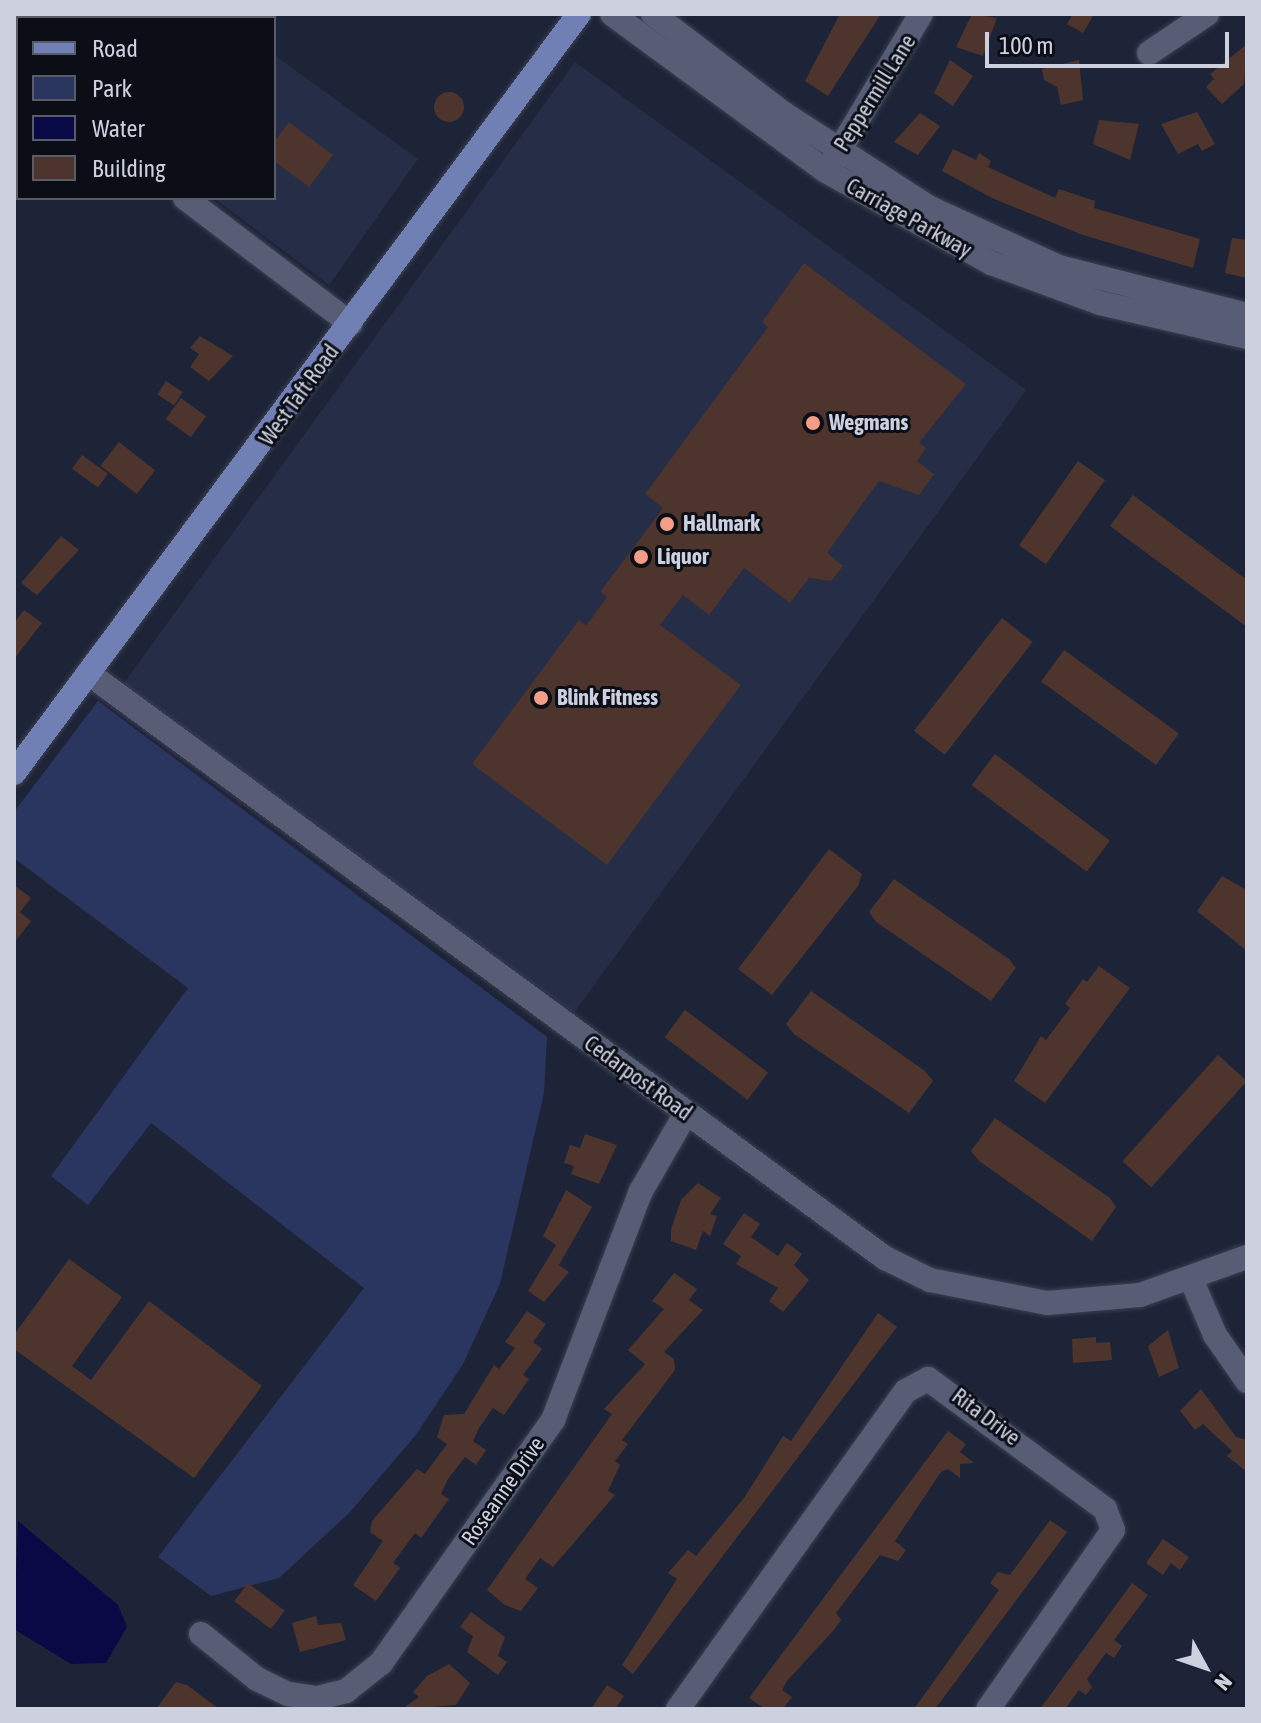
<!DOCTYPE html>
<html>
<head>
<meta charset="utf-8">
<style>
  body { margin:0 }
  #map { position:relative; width:1261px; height:1723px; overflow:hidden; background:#1e2438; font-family:"Asap Condensed",sans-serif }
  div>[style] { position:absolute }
  .built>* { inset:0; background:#262d47; transform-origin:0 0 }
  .green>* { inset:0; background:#2b3660 }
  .water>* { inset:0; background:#080945 }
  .building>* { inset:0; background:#4d342d; transform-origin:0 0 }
  .round { border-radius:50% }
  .roads { filter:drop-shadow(0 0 2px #3b4051) drop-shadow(0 0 2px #3b4051) }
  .minor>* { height:24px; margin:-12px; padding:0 12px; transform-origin:12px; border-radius:12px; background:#565d75 }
  .major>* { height:24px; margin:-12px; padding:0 12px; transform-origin:12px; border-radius:12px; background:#7080b4 }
  .dots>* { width:22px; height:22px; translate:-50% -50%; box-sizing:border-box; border:4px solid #0b0e17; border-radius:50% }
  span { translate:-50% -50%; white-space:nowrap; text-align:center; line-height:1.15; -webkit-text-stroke:6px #0b0e17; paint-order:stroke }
  .street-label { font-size:22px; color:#cdd1df }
  .poi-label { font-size:22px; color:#cdd1df; font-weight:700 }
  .left { translate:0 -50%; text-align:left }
  .frame { position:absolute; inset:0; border:16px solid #cdd1df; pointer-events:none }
  .legend { position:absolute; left:16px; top:16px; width:260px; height:184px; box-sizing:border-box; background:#0b0e17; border:2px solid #595c67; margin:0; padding:10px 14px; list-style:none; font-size:24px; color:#cdd1df }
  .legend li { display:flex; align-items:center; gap:16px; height:40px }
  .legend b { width:40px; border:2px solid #595c67 }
  .north { position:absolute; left:1165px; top:1627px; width:80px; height:80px; -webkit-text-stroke:6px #0b0e17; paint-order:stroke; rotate:130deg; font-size:22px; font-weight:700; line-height:32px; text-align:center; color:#cdd1df }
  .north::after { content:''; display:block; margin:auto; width:28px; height:36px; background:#cdd1df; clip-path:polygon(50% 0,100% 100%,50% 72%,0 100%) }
  .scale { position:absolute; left:985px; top:32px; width:244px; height:36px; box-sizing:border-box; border:4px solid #cdd1df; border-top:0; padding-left:10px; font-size:24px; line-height:28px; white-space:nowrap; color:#cdd1df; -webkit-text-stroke:6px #0b0e17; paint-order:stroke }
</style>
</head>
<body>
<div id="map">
  <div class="built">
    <i style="clip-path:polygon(274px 55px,418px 159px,329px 285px,214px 198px,274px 198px)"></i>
    <i style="left:575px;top:62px;width:558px;height:770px;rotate:36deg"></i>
  </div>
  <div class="green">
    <i style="clip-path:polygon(98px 701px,547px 1037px,544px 1093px,500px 1284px,463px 1364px,415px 1436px,350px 1512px,279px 1578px,211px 1596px,158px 1557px,364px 1288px,151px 1123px,88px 1205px,51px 1176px,188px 988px,14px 858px,14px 812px)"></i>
  </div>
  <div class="water">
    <i style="clip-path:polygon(18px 1521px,118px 1605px,127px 1627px,106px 1663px,71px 1664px,14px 1629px)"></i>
  </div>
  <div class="building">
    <i style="clip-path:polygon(840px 14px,881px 14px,828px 96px,805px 81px)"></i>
    <i style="clip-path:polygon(972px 14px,997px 18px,983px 56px,956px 47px)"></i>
    <i style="clip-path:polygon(1073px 14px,1094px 14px,1083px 33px,1067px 24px)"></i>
    <i style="clip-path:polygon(1247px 44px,1244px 84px,1222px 104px,1206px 87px,1214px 79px,1210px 74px)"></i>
    <i style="clip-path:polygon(950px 60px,973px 76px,953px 106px,934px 93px)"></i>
    <i style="clip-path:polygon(1079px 60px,1083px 100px,1061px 105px,1057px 87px,1044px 80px,1042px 69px)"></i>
    <i class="round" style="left:434px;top:92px;width:30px;height:30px"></i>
    <i style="clip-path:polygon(1197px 112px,1215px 144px,1202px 151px,1198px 144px,1178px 154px,1161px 124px)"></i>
    <i style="clip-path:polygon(920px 113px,940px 126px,918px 155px,894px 142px)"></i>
    <i style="clip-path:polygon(1099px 120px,1139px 124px,1130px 160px,1093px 144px)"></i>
    <i style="clip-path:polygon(289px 122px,333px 155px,309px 187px,274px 161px,274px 142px)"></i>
    <i style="clip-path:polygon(953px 149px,976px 160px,979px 153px,991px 161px,988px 167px,1055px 198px,1059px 189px,1095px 201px,1094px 208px,1200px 239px,1193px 268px,1080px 234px,992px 198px,942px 171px)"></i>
    <i style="clip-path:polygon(1232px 238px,1247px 240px,1247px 278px,1225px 273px)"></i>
    <i style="clip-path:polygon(804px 263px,966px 384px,919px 443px,926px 448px,917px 461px,934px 474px,919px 495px,879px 481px,827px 553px,843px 566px,831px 581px,809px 578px,790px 603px,744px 568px,709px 615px,683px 595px,660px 625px,741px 685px,607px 865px,472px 764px,579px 620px,586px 626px,607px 597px,600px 592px,663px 508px,645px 494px,768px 327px,762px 322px)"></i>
    <i style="clip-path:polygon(200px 336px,233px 356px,209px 381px,190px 367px,199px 354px,190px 348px)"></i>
    <i style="left:166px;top:381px;width:20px;height:16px;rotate:33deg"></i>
    <i style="left:181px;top:398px;width:31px;height:26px;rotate:36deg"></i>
    <i style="left:119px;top:442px;width:46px;height:30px;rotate:38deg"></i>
    <i style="left:82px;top:455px;width:32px;height:17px;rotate:36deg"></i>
    <i style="left:1078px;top:461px;width:33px;height:103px;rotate:35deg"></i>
    <i style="clip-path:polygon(1133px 495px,1247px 580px,1247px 627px,1110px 526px)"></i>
    <i style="clip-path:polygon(61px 536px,79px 550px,37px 595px,21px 583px)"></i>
    <i style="clip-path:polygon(24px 610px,42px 623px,14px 659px,14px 623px)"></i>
    <i style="left:1002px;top:618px;width:39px;height:143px;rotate:38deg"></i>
    <i style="left:1064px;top:650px;width:142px;height:39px;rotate:36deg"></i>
    <i style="left:995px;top:754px;width:144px;height:39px;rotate:37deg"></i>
    <i style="clip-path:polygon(829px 849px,862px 874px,858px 886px,772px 995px,738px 969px)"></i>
    <i style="clip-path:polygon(1222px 876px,1247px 890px,1247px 951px,1197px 911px)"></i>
    <i style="clip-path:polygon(894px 879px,1009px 959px,1016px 968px,991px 1001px,876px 922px,869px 912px)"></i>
    <i style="clip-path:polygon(14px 885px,31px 898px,20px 912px,31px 921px,14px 943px)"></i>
    <i style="clip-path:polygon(1099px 966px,1130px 988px,1045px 1103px,1014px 1081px,1041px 1036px,1046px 1040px,1070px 1008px,1065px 1004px,1083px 979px,1087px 982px)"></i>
    <i style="clip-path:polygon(811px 991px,925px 1071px,933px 1081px,909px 1113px,794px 1034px,786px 1024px)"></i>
    <i style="left:685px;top:1010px;width:104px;height:34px;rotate:37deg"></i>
    <i style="left:1218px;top:1055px;width:39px;height:143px;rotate:42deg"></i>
    <i style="clip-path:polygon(995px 1118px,1110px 1198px,1116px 1207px,1092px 1241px,979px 1161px,971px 1151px)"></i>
    <i style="clip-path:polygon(585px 1134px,617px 1145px,599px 1184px,571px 1174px,574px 1166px,564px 1163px,570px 1145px,580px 1148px)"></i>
    <i style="clip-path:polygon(698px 1183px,721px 1198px,710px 1214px,717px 1216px,710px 1236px,703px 1231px,696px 1250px,671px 1241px,671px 1229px,681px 1200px)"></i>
    <i style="clip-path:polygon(566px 1190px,592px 1207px,559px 1265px,569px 1272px,544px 1302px,528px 1291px,556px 1245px,543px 1236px)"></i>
    <i style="clip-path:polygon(744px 1213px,760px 1224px,751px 1237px,778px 1256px,787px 1243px,802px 1254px,794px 1265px,809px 1280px,783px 1312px,769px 1301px,778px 1288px,736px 1264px,741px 1256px,723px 1244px)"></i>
    <i style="clip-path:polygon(69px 1259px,122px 1297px,72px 1366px,91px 1380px,149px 1301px,262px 1386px,194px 1478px,14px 1349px,14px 1335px)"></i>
    <i style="clip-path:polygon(674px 1273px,697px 1289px,689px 1300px,703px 1310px,664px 1352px,674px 1359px,675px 1370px,622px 1440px,628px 1444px,615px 1461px,620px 1465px,608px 1491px,615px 1495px,553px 1567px,540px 1558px,525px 1579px,538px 1588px,521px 1611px,505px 1605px,487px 1590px,612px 1414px,604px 1409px,645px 1364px,628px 1350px,664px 1309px,652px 1301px)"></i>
    <i style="clip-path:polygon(527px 1311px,546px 1324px,533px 1342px,542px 1349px,523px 1375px,529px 1379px,504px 1415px,493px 1408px,479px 1428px,473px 1441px,486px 1450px,476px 1465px,465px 1457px,448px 1479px,441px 1494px,449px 1499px,421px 1538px,415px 1533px,393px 1563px,400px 1568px,376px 1601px,353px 1585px,383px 1541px,370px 1532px,372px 1521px,417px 1469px,425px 1474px,447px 1444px,437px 1437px,444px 1415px,464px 1414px,494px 1365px,499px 1369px,515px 1348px,505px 1342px)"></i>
    <i style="clip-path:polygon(878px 1313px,897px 1327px,633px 1674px,622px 1665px,677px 1579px,668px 1573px,688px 1550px,696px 1556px,744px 1498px,783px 1436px,791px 1441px)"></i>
    <i style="clip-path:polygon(1168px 1330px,1179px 1368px,1159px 1377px,1148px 1346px)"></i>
    <i style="clip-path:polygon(1096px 1337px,1096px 1343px,1110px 1342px,1112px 1360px,1073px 1363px,1072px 1339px)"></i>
    <i style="clip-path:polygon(1201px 1389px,1236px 1437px,1247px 1440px,1247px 1472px,1227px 1456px,1232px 1451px,1203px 1424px,1195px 1430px,1180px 1411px)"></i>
    <i style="clip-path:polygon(948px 1431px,966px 1444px,960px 1452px,974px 1463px,960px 1464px,960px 1478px,948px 1469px,941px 1472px,895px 1541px,906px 1550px,898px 1561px,880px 1555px,836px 1613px,841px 1620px,833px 1631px,787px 1681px,782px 1690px,792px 1697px,783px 1709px,765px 1709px,749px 1698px)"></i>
    <i style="clip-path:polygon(1050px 1520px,1067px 1532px,935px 1709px,914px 1709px,999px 1590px,990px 1583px,998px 1572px,1010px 1575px)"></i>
    <i style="clip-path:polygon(1163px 1539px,1189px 1557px,1180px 1570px,1171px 1563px,1163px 1575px,1146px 1563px)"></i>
    <i style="left:248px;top:1583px;width:46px;height:23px;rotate:37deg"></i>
    <i style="clip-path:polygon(1132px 1583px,1148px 1595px,1114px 1640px,1122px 1646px,1114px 1658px,1106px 1653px,1087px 1679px,1092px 1687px,1086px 1695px,1079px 1690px,1065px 1709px,1040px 1709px)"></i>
    <i style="clip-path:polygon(471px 1612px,505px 1637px,498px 1656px,507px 1662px,498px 1675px,467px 1652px,473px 1636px,460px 1627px)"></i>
    <i style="clip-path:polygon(316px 1616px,318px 1625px,341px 1623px,346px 1640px,300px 1652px,292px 1623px)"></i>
    <i style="clip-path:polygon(449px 1664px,470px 1683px,456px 1705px,402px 1709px,419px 1697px,413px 1692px,427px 1676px)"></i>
    <i style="clip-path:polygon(176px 1682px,187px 1685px,219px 1709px,156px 1709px)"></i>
    <i style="clip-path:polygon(607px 1685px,624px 1696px,615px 1709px,591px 1709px)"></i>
  </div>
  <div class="roads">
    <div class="minor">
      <i style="left:131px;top:14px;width:6px;rotate:39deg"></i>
      <i style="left:612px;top:14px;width:265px;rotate:36.3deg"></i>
      <i style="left:826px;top:171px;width:189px;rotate:29.1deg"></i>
      <i style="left:991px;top:263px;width:116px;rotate:20.2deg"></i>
      <i style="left:1100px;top:303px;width:151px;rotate:13deg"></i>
      <i style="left:653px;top:14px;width:163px;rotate:37.3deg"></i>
      <i style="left:783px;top:113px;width:175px;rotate:32.9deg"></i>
      <i style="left:930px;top:208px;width:142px;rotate:24.6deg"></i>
      <i style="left:1059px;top:267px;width:194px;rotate:14.3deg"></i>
      <i style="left:195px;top:18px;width:5px;rotate:-53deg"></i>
      <i style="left:1149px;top:53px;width:70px;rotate:-33.9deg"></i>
      <i style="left:830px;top:166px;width:177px;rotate:-59.1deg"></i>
      <i style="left:185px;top:198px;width:208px;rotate:37.2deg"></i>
      <i style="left:88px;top:673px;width:989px;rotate:36.28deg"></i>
      <i style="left:885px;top:1258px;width:50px;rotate:26.1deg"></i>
      <i style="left:930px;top:1280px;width:119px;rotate:11.1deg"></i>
      <i style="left:1047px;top:1303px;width:93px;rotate:-4.9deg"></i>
      <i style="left:1140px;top:1295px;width:114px;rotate:-19.6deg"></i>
      <i style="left:1191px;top:1279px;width:61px;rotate:66.8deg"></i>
      <i style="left:1215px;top:1335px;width:56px;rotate:55.2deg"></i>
      <i style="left:201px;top:1634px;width:72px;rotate:38.8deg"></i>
      <i style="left:257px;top:1679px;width:34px;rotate:26deg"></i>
      <i style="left:288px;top:1694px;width:30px;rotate:8deg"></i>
      <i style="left:318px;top:1698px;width:29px;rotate:-14deg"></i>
      <i style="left:346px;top:1691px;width:45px;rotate:-38.7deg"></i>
      <i style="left:381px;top:1663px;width:298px;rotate:-54.7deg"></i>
      <i style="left:553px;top:1420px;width:245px;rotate:-69deg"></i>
      <i style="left:641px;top:1191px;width:90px;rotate:-60deg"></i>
      <i style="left:678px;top:1709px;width:391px;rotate:-54.4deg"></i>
      <i style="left:906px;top:1391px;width:25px;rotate:-29deg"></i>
      <i style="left:928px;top:1379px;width:220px;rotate:36.3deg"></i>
      <i style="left:1105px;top:1509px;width:22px;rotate:69deg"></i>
      <i style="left:1113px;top:1530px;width:218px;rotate:124.9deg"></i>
    </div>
    <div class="major">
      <i style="left:14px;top:773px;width:946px;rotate:-53.34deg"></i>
    </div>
  </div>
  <div class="dots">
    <i style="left:813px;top:423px;background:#f49e87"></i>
    <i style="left:667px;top:524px;background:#f49e87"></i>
    <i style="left:641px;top:557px;background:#f49e87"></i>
    <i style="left:541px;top:698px;background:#f49e87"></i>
  </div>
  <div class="street-label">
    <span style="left:875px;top:93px;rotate:-58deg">Peppermill Lane</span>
    <span style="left:909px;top:218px;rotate:29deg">Carriage Parkway</span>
    <span style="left:299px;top:395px;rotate:-54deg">West Taft Road</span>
    <span style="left:638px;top:1078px;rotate:36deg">Cedarpost Road</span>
    <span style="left:986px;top:1417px;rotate:37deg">Rita Drive</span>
    <span style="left:503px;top:1491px;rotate:-55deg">Roseanne Drive</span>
  </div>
  <div class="poi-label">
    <span class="left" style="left:829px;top:423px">Wegmans</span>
    <span class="left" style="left:683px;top:524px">Hallmark</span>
    <span class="left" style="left:657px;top:557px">Liquor</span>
    <span class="left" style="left:557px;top:698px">Blink Fitness</span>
  </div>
  <div class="frame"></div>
  <ul class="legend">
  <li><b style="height:10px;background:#7080b4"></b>Road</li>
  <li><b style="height:22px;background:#2b3660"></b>Park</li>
  <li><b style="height:22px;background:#080945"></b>Water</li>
  <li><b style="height:22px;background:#4d342d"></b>Building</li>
  </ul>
  <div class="north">N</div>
  <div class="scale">100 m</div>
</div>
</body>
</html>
